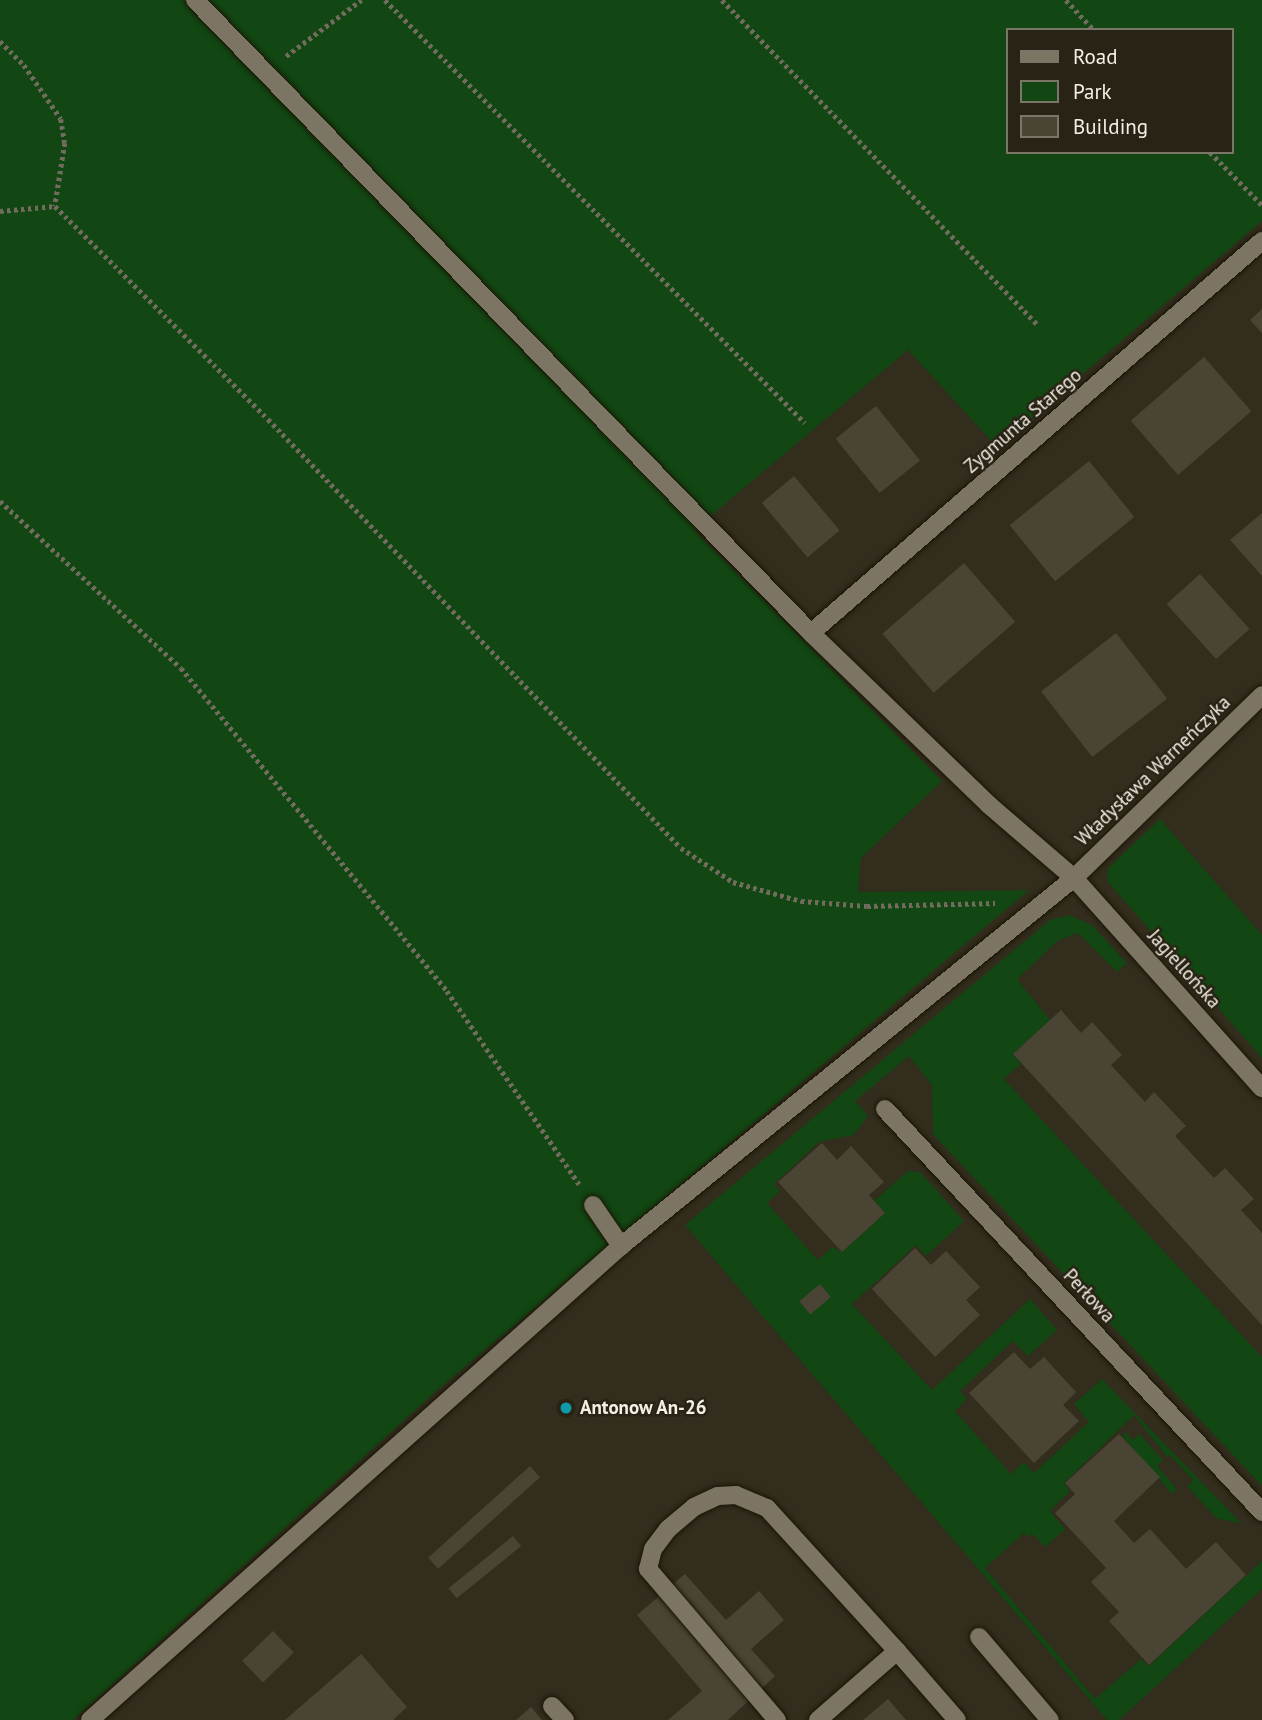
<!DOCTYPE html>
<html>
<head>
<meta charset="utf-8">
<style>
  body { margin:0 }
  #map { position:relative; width:1262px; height:1720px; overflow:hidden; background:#322d1d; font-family:"PT Sans",sans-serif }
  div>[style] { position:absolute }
  .green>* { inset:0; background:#124612 }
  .building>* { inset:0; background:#4a4434; transform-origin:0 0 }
  .path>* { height:4.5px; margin-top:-2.25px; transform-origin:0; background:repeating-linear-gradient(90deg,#716c5e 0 3.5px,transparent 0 7px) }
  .roads { filter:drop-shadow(0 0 2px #1a1506) drop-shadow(0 0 2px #1a1506) }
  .lane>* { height:18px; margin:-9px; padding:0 9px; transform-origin:9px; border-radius:9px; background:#7c7563 }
  .street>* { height:18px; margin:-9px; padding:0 9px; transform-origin:9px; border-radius:9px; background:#7c7563 }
  .dots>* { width:19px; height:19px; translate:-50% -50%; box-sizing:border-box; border:4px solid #282314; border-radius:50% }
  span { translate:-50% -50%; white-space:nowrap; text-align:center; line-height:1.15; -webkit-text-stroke:5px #282314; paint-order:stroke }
  .street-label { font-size:19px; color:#f3efe5 }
  .poi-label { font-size:19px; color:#f3efe5; font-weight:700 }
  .left { translate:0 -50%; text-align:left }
  .legend { position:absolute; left:1006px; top:28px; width:228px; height:126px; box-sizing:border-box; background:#282314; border:2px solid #797568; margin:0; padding:9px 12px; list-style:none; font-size:21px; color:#f3efe5 }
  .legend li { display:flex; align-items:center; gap:14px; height:35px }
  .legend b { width:35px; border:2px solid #797568 }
</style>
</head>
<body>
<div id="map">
  <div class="green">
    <i style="clip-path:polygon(evenodd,0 0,1262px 0,1262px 221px,997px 447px,908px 350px,694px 530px,942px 781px,861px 858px,858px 892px,1029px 890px,434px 1393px,73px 1720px,0 1720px,0 0,1008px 30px,1232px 30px,1232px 152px,1008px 152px,1008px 30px)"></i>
    <i style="clip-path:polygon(1160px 819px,1262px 935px,1262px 1058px,1107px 881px,1108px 868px)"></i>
    <i style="clip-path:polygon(1069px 915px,1092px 925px,1127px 963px,1117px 972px,1078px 933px,1059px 940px,1017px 979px,1050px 1020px,1013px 1054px,1021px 1064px,1004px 1079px,1262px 1357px,1262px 1486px,933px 1134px,932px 1085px,909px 1056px,855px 1101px,868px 1116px,854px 1135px,819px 1142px,774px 1184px,780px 1191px,767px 1203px,818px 1260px,832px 1247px,842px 1252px,885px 1213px,874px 1201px,908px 1171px,920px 1172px,964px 1221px,926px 1256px,916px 1245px,852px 1304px,932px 1390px,1030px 1299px,1057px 1330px,1028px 1356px,1013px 1341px,960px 1391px,967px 1399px,955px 1411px,1011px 1474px,1024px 1462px,1034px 1473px,1089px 1422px,1074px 1404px,1102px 1379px,1242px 1524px,1216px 1518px,1187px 1486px,1193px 1480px,1170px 1455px,1167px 1457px,1134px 1415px,1064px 1483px,1070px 1491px,1050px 1511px,1065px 1529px,1045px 1547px,1033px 1534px,1028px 1537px,1024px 1533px,985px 1568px,1095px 1699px,1141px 1659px,1149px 1666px,1262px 1561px,1262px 1589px,1119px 1720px,1107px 1720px,685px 1225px,1050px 920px)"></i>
    <i style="clip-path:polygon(1126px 1432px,1133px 1440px,1139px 1434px,1163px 1460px,1157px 1466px,1177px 1489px,1172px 1494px,1122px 1436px)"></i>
  </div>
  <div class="building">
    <i style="clip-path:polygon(1262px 309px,1262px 333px,1250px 320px)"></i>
    <i style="left:1204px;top:357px;width:72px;height:97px;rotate:49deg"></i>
    <i style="left:876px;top:406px;width:70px;height:52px;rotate:51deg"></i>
    <i style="left:1089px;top:461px;width:72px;height:102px;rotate:51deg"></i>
    <i style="left:794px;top:476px;width:71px;height:42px;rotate:50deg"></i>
    <i style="clip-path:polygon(1262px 513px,1262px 576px,1230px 540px)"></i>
    <i style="left:964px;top:563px;width:78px;height:108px;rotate:49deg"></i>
    <i style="left:1200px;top:574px;width:74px;height:45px;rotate:48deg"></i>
    <i style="left:1116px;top:633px;width:83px;height:95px;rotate:52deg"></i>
    <i style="clip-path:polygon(1061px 1010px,1081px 1033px,1092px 1022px,1122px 1055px,1111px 1065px,1145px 1102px,1154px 1092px,1186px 1126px,1175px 1136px,1214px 1178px,1225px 1168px,1254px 1199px,1241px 1210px,1262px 1233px,1262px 1325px,1013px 1054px)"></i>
    <i style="clip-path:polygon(822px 1143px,837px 1160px,851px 1146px,884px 1182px,869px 1195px,885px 1213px,842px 1252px,778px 1182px)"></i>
    <i style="clip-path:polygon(915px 1248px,931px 1265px,946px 1251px,980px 1287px,966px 1300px,980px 1315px,935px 1357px,872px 1289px)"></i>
    <i style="left:820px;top:1284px;width:17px;height:27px;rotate:50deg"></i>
    <i style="clip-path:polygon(1014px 1352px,1030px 1369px,1044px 1357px,1076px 1392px,1063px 1405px,1079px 1421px,1034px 1463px,969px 1393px)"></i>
    <i style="clip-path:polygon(1119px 1434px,1160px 1477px,1114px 1521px,1134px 1543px,1150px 1529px,1186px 1569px,1216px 1542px,1246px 1575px,1149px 1665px,1109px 1621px,1119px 1612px,1091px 1582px,1106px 1568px,1055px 1513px,1075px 1494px,1065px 1483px)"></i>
    <i style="left:530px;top:1466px;width:15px;height:137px;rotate:48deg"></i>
    <i style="left:513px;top:1536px;width:13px;height:83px;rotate:51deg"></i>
    <i style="clip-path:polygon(685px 1574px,726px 1620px,759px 1591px,784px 1620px,751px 1649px,775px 1676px,728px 1720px,668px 1720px,702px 1691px,637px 1615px)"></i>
    <i style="left:273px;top:1631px;width:30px;height:43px;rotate:46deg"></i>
    <i style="clip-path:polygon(361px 1654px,407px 1707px,393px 1720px,285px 1720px)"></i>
    <i style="clip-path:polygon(888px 1699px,906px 1720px,863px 1720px)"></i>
    <i style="clip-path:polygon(531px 1707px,542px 1720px,516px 1720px)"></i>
  </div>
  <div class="path">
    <i style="left:385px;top:0;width:596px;rotate:45.2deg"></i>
    <i style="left:722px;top:0;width:453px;rotate:45.8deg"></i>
    <i style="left:1066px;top:0;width:41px;rotate:47deg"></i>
    <i style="left:0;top:41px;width:34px;rotate:45deg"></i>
    <i style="left:24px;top:65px;width:65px;rotate:55.6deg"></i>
    <i style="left:61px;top:119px;width:24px;rotate:81deg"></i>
    <i style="left:65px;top:143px;width:64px;rotate:99deg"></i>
    <i style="left:55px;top:206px;width:301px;rotate:45deg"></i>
    <i style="left:268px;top:419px;width:595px;rotate:46.09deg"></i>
    <i style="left:681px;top:848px;width:62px;rotate:33.2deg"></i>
    <i style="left:733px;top:882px;width:71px;rotate:15.6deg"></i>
    <i style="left:801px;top:901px;width:66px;rotate:4.3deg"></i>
    <i style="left:867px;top:906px;width:128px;rotate:-1.3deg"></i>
    <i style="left:286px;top:56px;width:94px;rotate:-36.7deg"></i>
    <i style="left:1210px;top:152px;width:74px;rotate:45.5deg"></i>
    <i style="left:0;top:211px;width:55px;rotate:-5.2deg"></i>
    <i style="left:0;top:501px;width:246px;rotate:42.7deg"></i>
    <i style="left:181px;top:668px;width:418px;rotate:50.5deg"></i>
    <i style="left:447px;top:991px;width:234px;rotate:55.6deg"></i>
  </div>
  <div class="roads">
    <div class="lane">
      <i style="left:593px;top:1205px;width:50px;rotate:55.7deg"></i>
      <i style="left:979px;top:1637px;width:109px;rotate:49.5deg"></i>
      <i style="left:552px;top:1706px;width:19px;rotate:47deg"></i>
      <i style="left:90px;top:1720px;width:712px;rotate:-41.75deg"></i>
      <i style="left:621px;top:1246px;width:584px;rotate:-39.09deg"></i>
      <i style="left:777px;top:1720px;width:199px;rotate:-130.5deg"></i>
      <i style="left:648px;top:1569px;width:21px;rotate:-76deg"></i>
      <i style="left:653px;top:1549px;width:25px;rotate:-53deg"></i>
      <i style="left:668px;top:1529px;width:34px;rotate:-40deg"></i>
      <i style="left:694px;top:1507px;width:26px;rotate:-25deg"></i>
      <i style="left:718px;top:1496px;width:18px;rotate:-3deg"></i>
      <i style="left:736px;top:1495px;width:34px;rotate:23deg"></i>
      <i style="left:767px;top:1508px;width:193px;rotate:47.7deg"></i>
      <i style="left:818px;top:1720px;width:105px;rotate:-41.1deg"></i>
      <i style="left:897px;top:1651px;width:91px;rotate:49deg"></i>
    </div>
    <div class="street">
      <i style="left:195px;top:0;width:883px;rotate:45.78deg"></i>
      <i style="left:811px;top:633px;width:248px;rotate:44deg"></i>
      <i style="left:989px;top:805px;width:112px;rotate:40.7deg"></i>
      <i style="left:1074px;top:878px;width:282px;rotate:48.2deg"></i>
      <i style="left:811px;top:633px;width:598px;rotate:-41deg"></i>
      <i style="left:1074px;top:878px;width:262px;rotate:-44.2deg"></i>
      <i style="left:885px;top:1109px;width:552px;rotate:46.91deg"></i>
    </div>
  </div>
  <div class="dots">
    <i style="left:566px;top:1408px;background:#0f9aa8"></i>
  </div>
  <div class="street-label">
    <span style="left:1023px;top:421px;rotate:-41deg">Zygmunta Starego</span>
    <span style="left:1153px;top:771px;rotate:-44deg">Władysława Warneńczyka</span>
    <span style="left:1184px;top:969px;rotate:48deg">Jagiellońska</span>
    <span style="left:1089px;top:1296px;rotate:47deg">Perłowa</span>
  </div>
  <div class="poi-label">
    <span class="left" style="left:580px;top:1408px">Antonow An-26</span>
  </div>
  <ul class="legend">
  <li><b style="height:9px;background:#7c7563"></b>Road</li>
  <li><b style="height:19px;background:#124612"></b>Park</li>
  <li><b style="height:19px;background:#4a4434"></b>Building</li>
  </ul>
</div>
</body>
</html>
